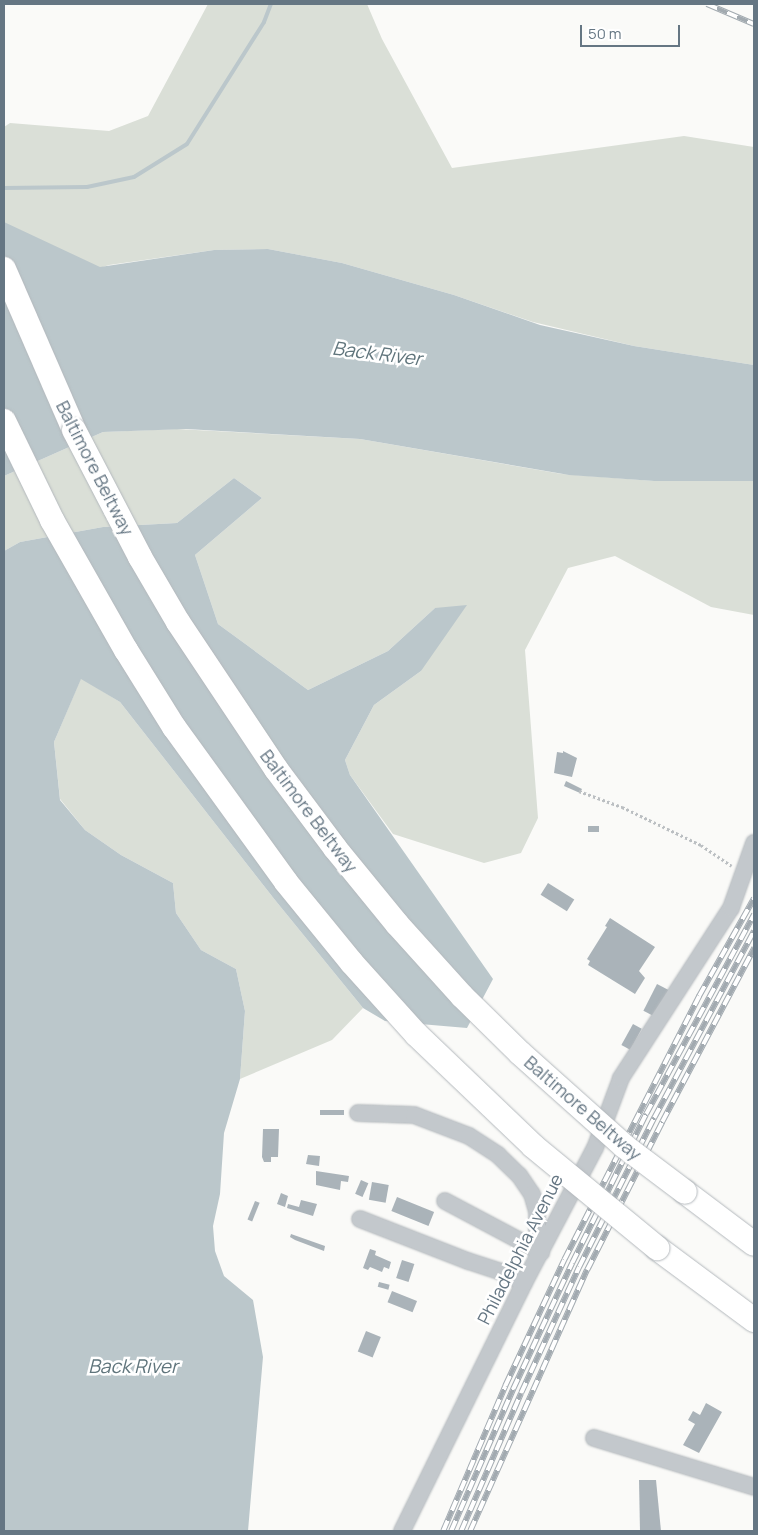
<!DOCTYPE html>
<html>
<head>
<meta charset="utf-8">
<style>
  body { margin:0 }
  #map { position:relative; width:758px; height:1535px; overflow:hidden; background:#fafaf8; font-family:Manrope,sans-serif }
  div>[style] { position:absolute }
  .green>* { inset:0; background:#dadfd7 }
  .water>* { inset:0; background:#bbc7cb }
  .stream>* { height:4px; margin:-2px; padding:0 2px; transform-origin:2px; border-radius:2px; background:#bbc7cb }
  .building>* { inset:0; background:#aab3b9; transform-origin:0 0 }
  .path>* { height:2.5px; margin-top:-1.25px; transform-origin:0; background:repeating-linear-gradient(90deg,#bbbfc2 0 2.5px,transparent 0 5px) }
  .roads { filter:drop-shadow(0 0 1px #b4b9bd) drop-shadow(0 0 1px #b4b9bd) }
  .minor>* { height:16px; margin:-8px; padding:0 8px; transform-origin:8px; border-radius:8px; background:#c3c8cc }
  .highway>* { height:24px; margin:-12px; padding:0 12px; transform-origin:12px; border-radius:12px; background:#fff }
  .rail>* { height:5.5px; margin-top:-2.75px; transform-origin:0; background:repeating-linear-gradient(90deg,#fff 0 11px,#a2aab0 0 22px); box-sizing:border-box; border-block:1px solid #a2aab0 }
  .bridges { filter:drop-shadow(0 0 1px #b4b9bd) drop-shadow(0 0 1px #b4b9bd) }
  .highway-bridge>* { height:24px; margin:-12px; padding:0 12px; transform-origin:12px; border-radius:12px; background:#fff }
  span { translate:-50% -50%; white-space:nowrap; text-align:center; line-height:1.15; -webkit-text-stroke:5px #fff; paint-order:stroke }
  .street-label { font-size:18px; color:#657683 }
  .water-label { font-size:19px; color:#60757c; font-style:italic }
  .frame { position:absolute; inset:0; border:5px solid #657683; pointer-events:none }
  .scale { position:absolute; left:580px; top:25px; width:100px; height:22px; box-sizing:border-box; border:2px solid #657683; border-top:0; padding-left:6px; font-size:15px; line-height:18px; white-space:nowrap; color:#657683; -webkit-text-stroke:4px #fff; paint-order:stroke }
</style>
</head>
<body>
<div id="map">
  <div class="green">
    <i style="clip-path:polygon(208px 4px,367px 4px,382px 39px,452px 168px,684px 136px,754px 147px,754px 365px,634px 346px,533px 322px,454px 295px,342px 263px,268px 249px,214px 250px,109px 265px,4px 299px,4px 127px,10px 123px,109px 131px,148px 116px)"></i>
    <i style="clip-path:polygon(177px 429px,360px 439px,562px 474px,654px 481px,754px 481px,754px 615px,711px 607px,615px 556px,568px 568px,525px 650px,538px 818px,521px 853px,484px 863px,393px 834px,350px 775px,345px 760px,374px 705px,421px 671px,435px 608px,388px 651px,308px 690px,218px 624px,195px 555px,262px 498px,234px 478px,177px 523px,103px 527px,20px 542px,4px 551px,4px 476px,103px 432px)"></i>
    <i style="clip-path:polygon(81px 678px,120px 702px,275px 900px,363px 1008px,332px 1040px,240px 1079px,245px 1011px,236px 969px,201px 950px,176px 913px,173px 883px,121px 855px,85px 830px,60px 799px,54px 742px)"></i>
  </div>
  <div class="water">
    <i style="clip-path:polygon(4px 222px,100px 267px,214px 250px,268px 249px,342px 263px,454px 295px,540px 325px,634px 346px,754px 365px,754px 481px,654px 481px,569px 475px,360px 439px,186px 429px,103px 432px,4px 476px)"></i>
    <i style="clip-path:polygon(234px 478px,262px 498px,195px 555px,218px 624px,308px 690px,388px 651px,435px 608px,467px 605px,421px 671px,374px 705px,345px 760px,350px 775px,493px 979px,467px 1028px,385px 1021px,363px 1008px,275px 900px,120px 702px,81px 679px,54px 742px,60px 800px,85px 830px,121px 855px,173px 883px,176px 913px,201px 950px,236px 969px,245px 1011px,240px 1079px,224px 1133px,220px 1194px,213px 1226px,215px 1251px,224px 1276px,253px 1300px,263px 1357px,255px 1449px,248px 1531px,4px 1531px,4px 551px,20px 542px,103px 527px,177px 523px)"></i>
  </div>
  <div class="stream">
    <i style="left:4px;top:188px;width:83px;rotate:-0.7deg"></i>
    <i style="left:87px;top:187px;width:48px;rotate:-12deg"></i>
    <i style="left:134px;top:177px;width:62px;rotate:-31.9deg"></i>
    <i style="left:187px;top:144px;width:144px;rotate:-57.7deg"></i>
    <i style="left:264px;top:22px;width:19px;rotate:-69deg"></i>
  </div>
  <div class="building">
    <i style="clip-path:polygon(563px 751px,577px 758px,572px 777px,554px 773px,557px 752px,563px 753px)"></i>
    <i style="clip-path:polygon(566px 781px,582px 789px,580px 793px,564px 786px)"></i>
    <i style="left:588px;top:826px;width:11px;height:6px"></i>
    <i style="left:548px;top:883px;width:31px;height:14px;rotate:32deg"></i>
    <i style="clip-path:polygon(610px 918px,655px 947px,639px 971px,645px 978px,635px 994px,588px 965px,590px 961px,587px 959px,607px 927px,605px 926px)"></i>
    <i style="left:657px;top:984px;width:13px;height:30px;rotate:27deg"></i>
    <i style="left:633px;top:1024px;width:10px;height:24px;rotate:29deg"></i>
    <i style="left:320px;top:1110px;width:24px;height:5px"></i>
    <i style="clip-path:polygon(263px 1129px,279px 1129px,278px 1157px,271px 1157px,271px 1162px,264px 1162px,262px 1157px)"></i>
    <i style="clip-path:polygon(308px 1155px,320px 1156px,319px 1166px,306px 1164px)"></i>
    <i style="clip-path:polygon(316px 1171px,349px 1176px,348px 1182px,341px 1181px,340px 1190px,316px 1185px)"></i>
    <i style="left:361px;top:1180px;width:8px;height:15px;rotate:23deg"></i>
    <i style="left:372px;top:1182px;width:17px;height:18px;rotate:10deg"></i>
    <i style="clip-path:polygon(281px 1193px,288px 1196px,285px 1207px,277px 1204px)"></i>
    <i style="left:397px;top:1197px;width:40px;height:15px;rotate:22deg"></i>
    <i style="clip-path:polygon(301px 1200px,317px 1204px,313px 1216px,287px 1208px,288px 1204px,299px 1207px)"></i>
    <i style="left:255px;top:1201px;width:5px;height:20px;rotate:22deg"></i>
    <i style="clip-path:polygon(291px 1234px,325px 1246px,324px 1251px,295px 1240px,290px 1237px)"></i>
    <i style="clip-path:polygon(370px 1249px,376px 1251px,375px 1255px,391px 1262px,389px 1269px,384px 1267px,382px 1272px,370px 1267px,368px 1270px,363px 1268px)"></i>
    <i style="left:402px;top:1260px;width:13px;height:19px;rotate:18deg"></i>
    <i style="left:379px;top:1282px;width:11px;height:5px;rotate:15deg"></i>
    <i style="left:392px;top:1291px;width:27px;height:12px;rotate:22deg"></i>
    <i style="left:366px;top:1331px;width:16px;height:22px;rotate:22deg"></i>
    <i style="clip-path:polygon(706px 1403px,722px 1412px,699px 1453px,683px 1445px,695px 1424px,688px 1420px,693px 1411px,700px 1415px)"></i>
    <i style="clip-path:polygon(639px 1480px,656px 1480px,661px 1531px,640px 1531px)"></i>
  </div>
  <div class="path">
    <i style="left:579px;top:791px;width:46px;rotate:20.4deg"></i>
    <i style="left:622px;top:807px;width:88px;rotate:25.7deg"></i>
    <i style="left:701px;top:845px;width:37px;rotate:34deg"></i>
  </div>
  <div class="roads">
    <div class="minor">
      <i style="left:358px;top:1113px;width:56px;rotate:2deg"></i>
      <i style="left:414px;top:1115px;width:59px;rotate:20.9deg"></i>
      <i style="left:469px;top:1136px;width:35px;rotate:33deg"></i>
      <i style="left:498px;top:1155px;width:29px;rotate:44deg"></i>
      <i style="left:519px;top:1175px;width:23px;rotate:56deg"></i>
      <i style="left:532px;top:1194px;width:19px;rotate:74deg"></i>
      <i style="left:537px;top:1212px;width:25px;rotate:90deg"></i>
      <i style="left:537px;top:1237px;width:16px;rotate:75deg"></i>
      <i style="left:445px;top:1201px;width:109px;rotate:28deg"></i>
      <i style="left:360px;top:1219px;width:116px;rotate:21.3deg"></i>
      <i style="left:468px;top:1261px;width:39px;rotate:18deg"></i>
      <i style="left:505px;top:1273px;width:21px;rotate:28deg"></i>
      <i style="left:594px;top:1438px;width:167px;rotate:17deg"></i>
      <i style="left:402px;top:1531px;width:276px;rotate:-63.8deg"></i>
      <i style="left:524px;top:1283px;width:153px;rotate:-62.3deg"></i>
      <i style="left:595px;top:1148px;width:75px;rotate:-69.6deg"></i>
      <i style="left:621px;top:1078px;width:202px;rotate:-57.1deg"></i>
      <i style="left:731px;top:908px;width:69px;rotate:-70.5deg"></i>
    </div>
    <div class="highway">
      <i style="left:4px;top:269px;width:176px;rotate:66.5deg"></i>
      <i style="left:685px;top:1192px;width:86px;rotate:37deg"></i>
      <i style="left:657px;top:1248px;width:121px;rotate:36.6deg"></i>
    </div>
  </div>
  <div class="rail">
    <i style="left:707px;top:4px;width:51px;rotate:23.1deg"></i>
    <i style="left:443px;top:1531px;width:158px;rotate:-66.8deg"></i>
    <i style="left:505px;top:1386px;width:139px;rotate:-64.9deg"></i>
    <i style="left:564px;top:1260px;width:297px;rotate:-62.9deg"></i>
    <i style="left:699px;top:996px;width:112px;rotate:-60.7deg"></i>
    <i style="left:451px;top:1531px;width:155px;rotate:-66.4deg"></i>
    <i style="left:513px;top:1389px;width:139px;rotate:-64.9deg"></i>
    <i style="left:572px;top:1263px;width:166px;rotate:-63.6deg"></i>
    <i style="left:646px;top:1114px;width:227px;rotate:-61.6deg"></i>
    <i style="left:461px;top:1531px;width:150px;rotate:-66.5deg"></i>
    <i style="left:521px;top:1393px;width:139px;rotate:-65.3deg"></i>
    <i style="left:579px;top:1267px;width:167px;rotate:-63.3deg"></i>
    <i style="left:654px;top:1118px;width:212px;rotate:-61.9deg"></i>
    <i style="left:470px;top:1531px;width:286px;rotate:-65.9deg"></i>
    <i style="left:587px;top:1270px;width:166px;rotate:-63.1deg"></i>
    <i style="left:662px;top:1122px;width:197px;rotate:-62.1deg"></i>
  </div>
  <div class="bridges">
    <div class="highway-bridge">
      <i style="left:4px;top:421px;width:110px;rotate:64.1deg"></i>
      <i style="left:52px;top:520px;width:150px;rotate:60.4deg"></i>
      <i style="left:126px;top:650px;width:91px;rotate:58.1deg"></i>
      <i style="left:174px;top:727px;width:191px;rotate:54.1deg"></i>
      <i style="left:286px;top:882px;width:104px;rotate:50.8deg"></i>
      <i style="left:352px;top:963px;width:96px;rotate:48deg"></i>
      <i style="left:416px;top:1034px;width:162px;rotate:43.7deg"></i>
      <i style="left:533px;top:1146px;width:161px;rotate:39.4deg"></i>
      <i style="left:74px;top:430px;width:143px;rotate:62.5deg"></i>
      <i style="left:140px;top:557px;width:75px;rotate:59.7deg"></i>
      <i style="left:178px;top:622px;width:177px;rotate:56.3deg"></i>
      <i style="left:276px;top:769px;width:99px;rotate:53.2deg"></i>
      <i style="left:335px;top:848px;width:98px;rotate:50.8deg"></i>
      <i style="left:397px;top:924px;width:97px;rotate:47.9deg"></i>
      <i style="left:462px;top:996px;width:81px;rotate:44.5deg"></i>
      <i style="left:520px;top:1053px;width:140px;rotate:41.8deg"></i>
      <i style="left:624px;top:1146px;width:76px;rotate:37deg"></i>
    </div>
  </div>
  <div class="street-label">
    <span style="left:95px;top:468px;rotate:63deg">Baltimore Beltway</span>
    <span style="left:309px;top:811px;rotate:53deg">Baltimore Beltway</span>
    <span style="left:583px;top:1108px;rotate:41deg">Baltimore Beltway</span>
    <span style="left:520px;top:1249px;rotate:-63deg">Philadelphia Avenue</span>
  </div>
  <div class="water-label">
    <span style="left:377px;top:354px;rotate:7deg">Back River</span>
    <span style="left:133px;top:1367px">Back River</span>
  </div>
  <div class="frame"></div>
  <div class="scale">50 m</div>
</div>
</body>
</html>
